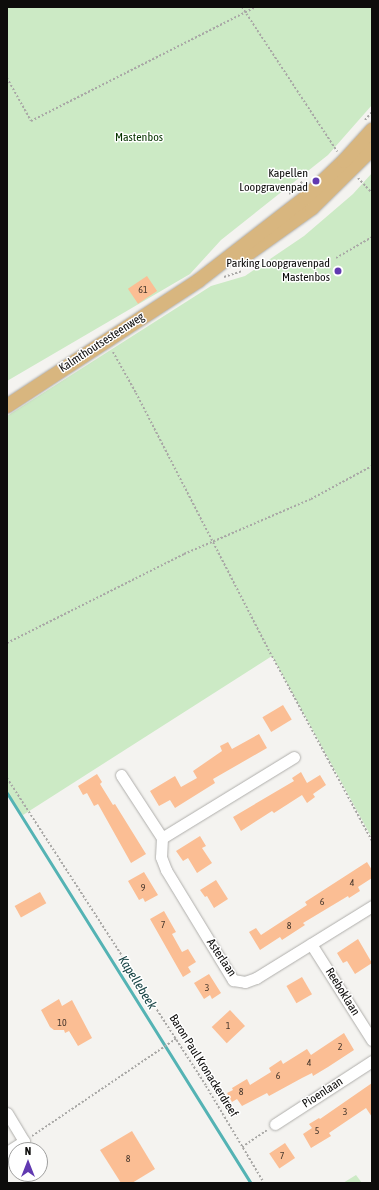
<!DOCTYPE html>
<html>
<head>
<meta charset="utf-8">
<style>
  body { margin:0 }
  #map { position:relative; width:379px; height:1190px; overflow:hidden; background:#f4f3f0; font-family:"Asap Condensed",sans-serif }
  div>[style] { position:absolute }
  .green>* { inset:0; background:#cceac5 }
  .stream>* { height:3px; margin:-1.5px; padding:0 1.5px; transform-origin:1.5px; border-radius:1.5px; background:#54b3b4 }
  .building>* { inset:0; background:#fbbe94; transform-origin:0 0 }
  .path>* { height:2px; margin-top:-1px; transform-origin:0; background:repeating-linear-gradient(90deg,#a9a8a6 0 2px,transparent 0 4px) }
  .roads { filter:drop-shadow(0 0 1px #afaeab) drop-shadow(0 0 1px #afaeab) }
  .minor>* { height:11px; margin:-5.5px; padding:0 5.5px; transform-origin:5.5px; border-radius:5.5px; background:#fff }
  .major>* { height:14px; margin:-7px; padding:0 7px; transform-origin:7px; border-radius:7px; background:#d8b67f }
  .dots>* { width:11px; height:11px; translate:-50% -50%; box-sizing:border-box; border:2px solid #fff; border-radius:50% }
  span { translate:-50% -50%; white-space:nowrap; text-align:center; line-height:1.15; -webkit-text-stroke:3px #fff; paint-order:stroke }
  .number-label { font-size:10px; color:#48382d }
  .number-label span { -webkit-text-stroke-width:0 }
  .park-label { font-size:12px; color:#073400 }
  .poi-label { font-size:12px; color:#0d0c0b }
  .right { translate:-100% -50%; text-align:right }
  .street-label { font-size:12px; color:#0d0c0b }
  .water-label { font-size:13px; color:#194546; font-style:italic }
  .frame { position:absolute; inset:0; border:8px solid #0d0c0b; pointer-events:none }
  .north { position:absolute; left:8px; top:1142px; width:40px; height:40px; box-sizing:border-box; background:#fff; border:1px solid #9e9e9d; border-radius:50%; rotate:0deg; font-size:11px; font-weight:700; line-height:16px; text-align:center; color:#0d0c0b }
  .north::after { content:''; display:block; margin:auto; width:14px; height:18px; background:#6139b1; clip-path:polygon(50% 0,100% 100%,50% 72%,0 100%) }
</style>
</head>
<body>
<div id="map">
  <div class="green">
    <i style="clip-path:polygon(7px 7px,372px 7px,372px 105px,328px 155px,221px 240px,190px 274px,7px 381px)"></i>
    <i style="clip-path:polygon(372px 173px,372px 838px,272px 656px,23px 815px,7px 795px,7px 416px,211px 286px,245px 276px,304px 236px,353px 194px)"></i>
    <i style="clip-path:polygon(356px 1175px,362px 1183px,343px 1183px)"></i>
  </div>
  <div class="stream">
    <i style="left:7px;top:793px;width:460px;rotate:58deg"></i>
  </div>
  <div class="building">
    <i style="left:147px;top:276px;width:18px;height:23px;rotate:56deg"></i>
    <i style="left:283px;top:705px;width:17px;height:24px;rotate:59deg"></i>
    <i style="clip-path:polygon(259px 734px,267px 748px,213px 779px,215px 783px,175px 808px,170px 800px,159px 806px,150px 791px,175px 776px,181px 787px,197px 778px,193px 771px,222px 751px,220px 746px,228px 742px,232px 749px)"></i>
    <i style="clip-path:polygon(301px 772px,307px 783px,320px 775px,326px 785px,313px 794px,315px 797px,307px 803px,302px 795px,274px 813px,272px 811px,241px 831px,233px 817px,294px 781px,292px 778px)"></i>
    <i style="clip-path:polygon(97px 774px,102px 782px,100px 784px,113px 805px,115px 804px,146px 854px,131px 863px,98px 804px,94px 806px,87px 793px,83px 795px,78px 786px)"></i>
    <i style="clip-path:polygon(200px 836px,206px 846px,202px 848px,212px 863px,197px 873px,188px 858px,183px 861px,176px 851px)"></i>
    <i style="clip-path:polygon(367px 862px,372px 870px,372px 878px,358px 887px,360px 891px,349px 898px,348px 896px,303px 923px,305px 925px,282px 940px,280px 937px,260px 950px,249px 932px,256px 928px,261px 935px,307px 905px,305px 902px)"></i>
    <i style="clip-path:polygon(144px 872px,158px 895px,145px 902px,143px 898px,139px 900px,128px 881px)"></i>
    <i style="clip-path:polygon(216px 880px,228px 899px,214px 908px,207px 896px,205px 897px,200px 890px)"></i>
    <i style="left:40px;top:892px;width:13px;height:29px;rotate:61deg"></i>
    <i style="clip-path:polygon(164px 911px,176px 932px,172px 934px,182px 952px,188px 949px,196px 962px,188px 967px,191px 972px,183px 977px,150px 919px)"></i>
    <i style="clip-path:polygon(358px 939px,372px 963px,355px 974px,347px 961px,343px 963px,337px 953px)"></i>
    <i style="clip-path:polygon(209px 974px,221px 993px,212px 999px,210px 995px,204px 999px,194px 983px)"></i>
    <i style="left:302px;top:977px;width:20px;height:18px;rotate:60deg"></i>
    <i style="clip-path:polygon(59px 999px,62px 1006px,72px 1000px,92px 1038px,78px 1046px,69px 1031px,65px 1033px,64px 1030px,54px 1030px,50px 1027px,41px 1010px)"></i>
    <i style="left:230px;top:1010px;width:22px;height:25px;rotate:47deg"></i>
    <i style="clip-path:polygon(344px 1033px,354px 1050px,328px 1067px,313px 1076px,312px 1073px,302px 1078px,269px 1096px,267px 1093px,242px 1106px,237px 1099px,232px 1102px,227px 1093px,233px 1090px,232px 1088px,247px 1079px,250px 1085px,271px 1072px,269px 1068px,281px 1060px,283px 1064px,307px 1049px,311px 1055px)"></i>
    <i style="clip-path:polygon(372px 1083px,372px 1117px,366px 1108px,329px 1133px,331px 1136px,311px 1148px,303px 1134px,312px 1128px,309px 1124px,319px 1118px,320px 1119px)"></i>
    <i style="clip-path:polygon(132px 1131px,155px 1169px,132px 1183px,121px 1183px,100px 1150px)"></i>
    <i style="left:285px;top:1143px;width:18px;height:19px;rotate:56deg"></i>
  </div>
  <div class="path">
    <i style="left:242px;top:7px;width:173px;rotate:56.6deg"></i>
    <i style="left:7px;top:78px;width:49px;rotate:60.8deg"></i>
    <i style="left:31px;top:121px;width:252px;rotate:-26.9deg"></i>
    <i style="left:365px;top:120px;width:11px;rotate:-49deg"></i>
    <i style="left:358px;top:178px;width:21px;rotate:47deg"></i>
    <i style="left:289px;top:194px;width:18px;rotate:-43deg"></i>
    <i style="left:336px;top:258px;width:42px;rotate:-30.3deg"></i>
    <i style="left:224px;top:277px;width:19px;rotate:-18deg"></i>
    <i style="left:113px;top:352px;width:47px;rotate:60.7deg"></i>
    <i style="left:136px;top:393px;width:296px;rotate:62.7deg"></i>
    <i style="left:272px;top:656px;width:210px;rotate:61.6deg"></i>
    <i style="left:7px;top:643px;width:198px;rotate:-26.7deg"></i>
    <i style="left:184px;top:554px;width:138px;rotate:-23.4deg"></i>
    <i style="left:311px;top:499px;width:69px;rotate:-28.4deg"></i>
    <i style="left:7px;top:778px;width:367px;rotate:57.1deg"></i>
    <i style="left:206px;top:1086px;width:113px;rotate:59.1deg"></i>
    <i style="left:32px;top:1136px;width:174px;rotate:-34deg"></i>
    <i style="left:242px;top:1147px;width:30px;rotate:-34deg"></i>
  </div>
  <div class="roads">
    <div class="minor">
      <i style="left:294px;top:757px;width:155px;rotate:148.5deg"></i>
      <i style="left:162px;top:838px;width:19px;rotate:93deg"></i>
      <i style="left:161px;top:857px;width:14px;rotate:69deg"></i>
      <i style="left:166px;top:870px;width:129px;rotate:58.7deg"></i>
      <i style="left:233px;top:980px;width:12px;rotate:9deg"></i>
      <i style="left:245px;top:982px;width:12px;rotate:-20deg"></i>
      <i style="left:256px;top:978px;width:137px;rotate:-31.8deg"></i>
      <i style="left:121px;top:775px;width:75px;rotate:56.9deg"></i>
      <i style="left:311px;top:944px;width:114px;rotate:57.6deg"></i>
      <i style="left:7px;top:1113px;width:33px;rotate:59deg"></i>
      <i style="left:24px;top:1141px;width:20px;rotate:147deg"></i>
      <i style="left:275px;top:1124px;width:116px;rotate:-33deg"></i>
    </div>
    <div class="major">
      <i style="left:242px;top:258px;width:86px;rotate:-35.5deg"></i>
      <i style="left:312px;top:208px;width:84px;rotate:-44.5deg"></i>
      <i style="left:7px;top:406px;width:228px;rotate:-33.2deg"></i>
      <i style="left:198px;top:281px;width:135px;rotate:-37.8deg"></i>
      <i style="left:305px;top:198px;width:54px;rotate:-43.5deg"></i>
      <i style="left:344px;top:161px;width:42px;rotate:-47.9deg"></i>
    </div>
  </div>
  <div class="dots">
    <i style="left:316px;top:181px;background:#6139b1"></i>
    <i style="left:338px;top:271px;background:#6139b1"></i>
  </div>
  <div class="number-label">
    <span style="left:143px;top:290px">61</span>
    <span style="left:352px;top:883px">4</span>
    <span style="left:143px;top:888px">9</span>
    <span style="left:322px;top:902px">6</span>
    <span style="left:163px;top:925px">7</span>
    <span style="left:289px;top:926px">8</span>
    <span style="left:207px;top:988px">3</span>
    <span style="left:62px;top:1023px">10</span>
    <span style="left:228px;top:1026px">1</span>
    <span style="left:340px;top:1047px">2</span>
    <span style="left:309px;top:1063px">4</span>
    <span style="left:278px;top:1076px">6</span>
    <span style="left:241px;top:1092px">8</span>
    <span style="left:345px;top:1112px">3</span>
    <span style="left:317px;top:1131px">5</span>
    <span style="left:282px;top:1156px">7</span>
    <span style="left:128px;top:1159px">8</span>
  </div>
  <div class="park-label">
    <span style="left:139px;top:138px">Mastenbos</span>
  </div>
  <div class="poi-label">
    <span class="right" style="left:308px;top:181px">Kapellen<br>Loopgravenpad</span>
    <span class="right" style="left:330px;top:271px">Parking Loopgravenpad<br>Mastenbos</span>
  </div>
  <div class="street-label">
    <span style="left:102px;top:343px;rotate:-33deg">Kalmthoutsesteenweg</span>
    <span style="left:221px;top:958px;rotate:56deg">Asterlaan</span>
    <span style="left:342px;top:992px;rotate:58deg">Reeboklaan</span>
    <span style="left:203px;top:1066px;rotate:58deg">Baron Paul Kronackerdreef</span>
    <span style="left:323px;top:1093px;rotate:-33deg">Pioenlaan</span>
  </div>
  <div class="water-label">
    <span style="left:137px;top:983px;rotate:58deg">Kapellebeek</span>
  </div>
  <div class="frame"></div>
  <div class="north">N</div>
</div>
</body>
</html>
